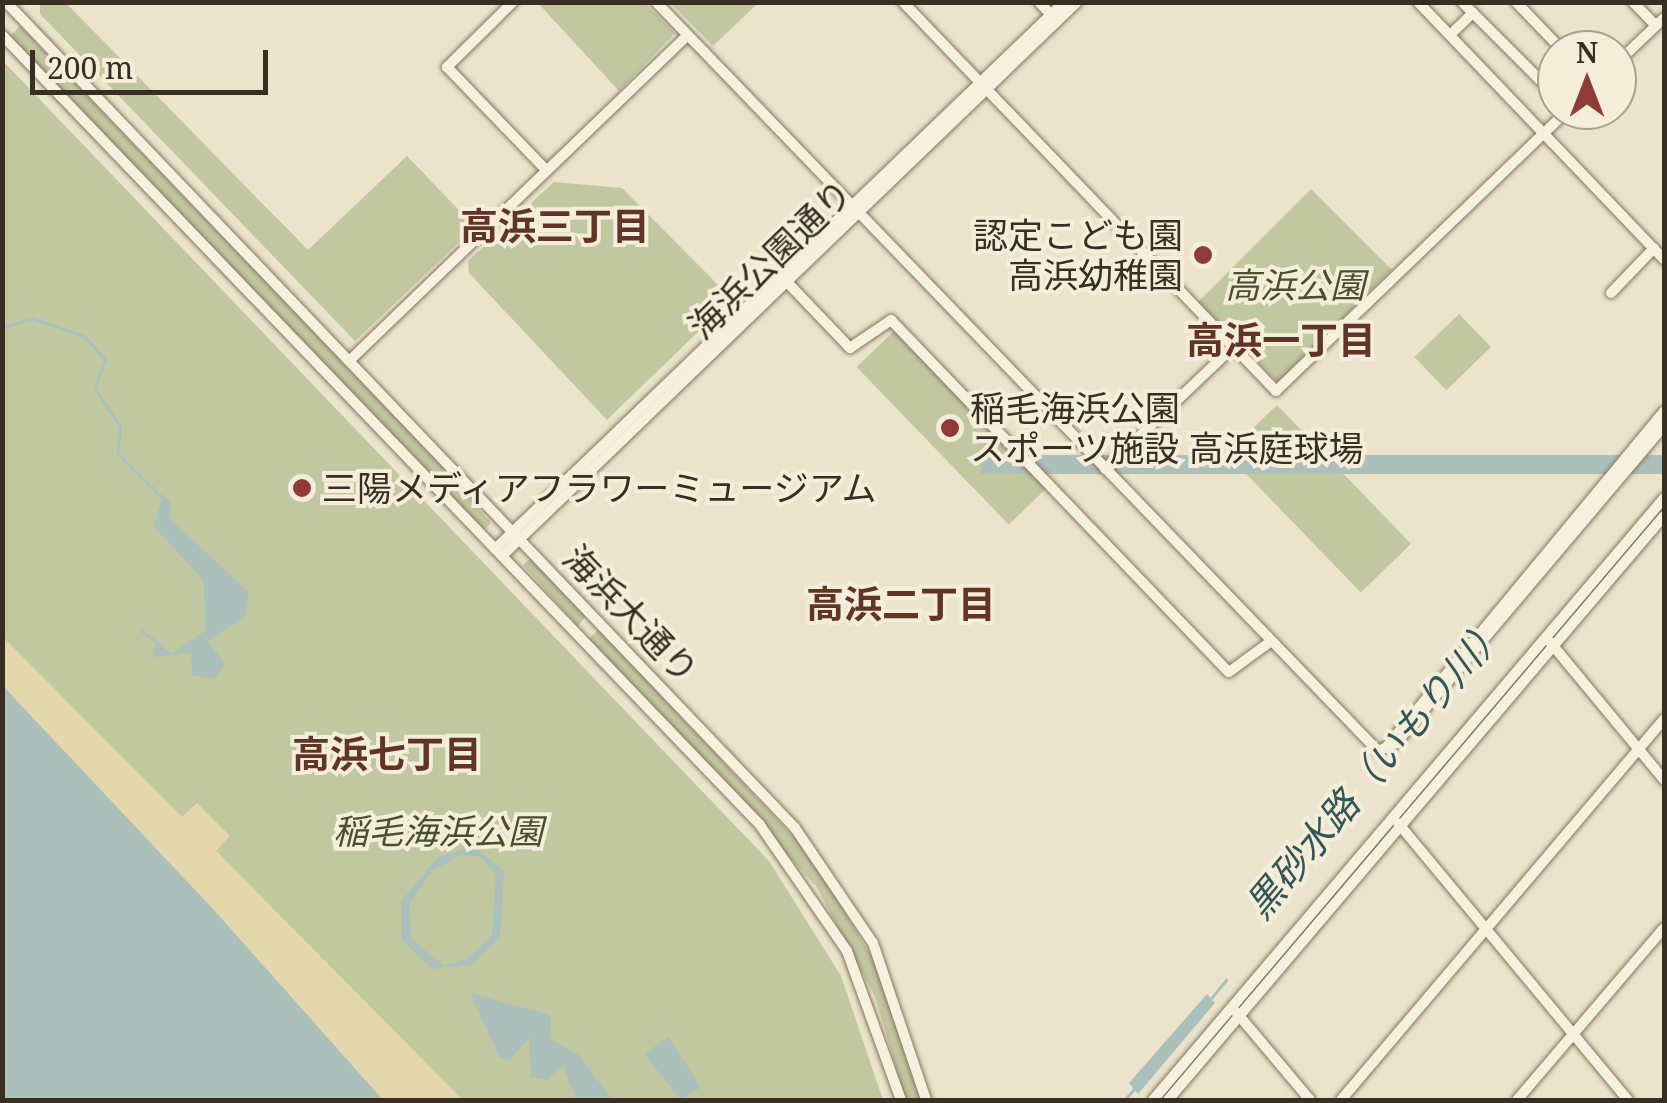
<!DOCTYPE html>
<html>
<head>
<meta charset="utf-8">
<style>
  body { margin:0 }
  #map { position:relative; width:1667px; height:1103px; overflow:hidden; background:#ebe3cb; font-family:"Noto Serif","Noto Sans JP",serif }
  div>[style] { position:absolute }
  .green>* { inset:0; background:#c1c8a0; transform-origin:0 0 }
  .sand>* { inset:0; background:#e3d7ab }
  .water>* { inset:0; background:#abc0bb; transform-origin:0 0 }
  .stream>* { height:2.5px; margin:-1.25px; padding:0 1.25px; transform-origin:1.25px; border-radius:1.25px; background:#abc0bb }
  .roads { filter:drop-shadow(0 0 2px #867661) drop-shadow(0 0 2px #867661) }
  .minor>* { height:10px; margin:-5px; padding:0 5px; transform-origin:5px; border-radius:5px; background:#f6f0de }
  .dots>* { width:28px; height:28px; translate:-50% -50%; box-sizing:border-box; border:5px solid #f3edda; border-radius:50% }
  span { translate:-50% -50%; white-space:nowrap; text-align:center; line-height:1.15; -webkit-text-stroke:8px #f3edda; paint-order:stroke }
  .poi-label { font-size:35px; color:#382e22 }
  .right { translate:-100% -50%; text-align:right }
  .left { translate:0 -50%; text-align:left }
  .street-label { font-size:35px; color:#382e22 }
  .park-label { font-size:35px; color:#47522b; font-style:italic }
  .neighbourhood-label { font-size:38px; color:#603526; font-weight:700 }
  .water-label { font-size:38px; color:#335656; font-style:italic }
  .frame { position:absolute; inset:0; border:5px solid #382e22; pointer-events:none }
  .north { position:absolute; left:1537px; top:30px; width:100px; height:100px; box-sizing:border-box; background:#f3edda; border:2px solid #a8a190; border-radius:50%; rotate:0deg; font-size:28px; font-weight:700; line-height:40px; text-align:center; color:#382e22 }
  .north::after { content:''; display:block; margin:auto; width:35px; height:45px; background:#8f3b37; clip-path:polygon(50% 0,100% 100%,50% 72%,0 100%) }
  .scale { position:absolute; left:30px; top:50px; width:238px; height:45px; box-sizing:border-box; border:5px solid #382e22; border-top:0; padding-left:12px; font-size:30px; line-height:35px; white-space:nowrap; color:#382e22; -webkit-text-stroke:8px #f3edda; paint-order:stroke }
</style>
</head>
<body>
<div id="map">
  <div class="green">
    <i style="clip-path:polygon(40px 3px,66px 3px,308px 250px,407px 156px,475px 227px,355px 341px,40px 14px)"></i>
    <i style="clip-path:polygon(538px 3px,645px 3px,675px 33px,619px 91px)"></i>
    <i style="clip-path:polygon(671px 3px,758px 3px,713px 46px)"></i>
    <i style="clip-path:polygon(20px 26px,441px 465px,491px 523px,484px 530px,10px 36px)"></i>
    <i style="clip-path:polygon(3px 61px,769px 861px,841px 976px,883px 1100px,386px 1100px,3px 683px)"></i>
    <i style="clip-path:polygon(554px 182px,622px 188px,732px 299px,607px 420px,469px 273px,468px 261px)"></i>
    <i style="left:1311px;top:189px;width:114px;height:160px;rotate:45deg"></i>
    <i style="left:1459px;top:314px;width:46px;height:62px;rotate:46deg"></i>
    <i style="left:894px;top:331px;width:219px;height:52px;rotate:46deg"></i>
    <i style="left:1277px;top:405px;width:193px;height:70px;rotate:46deg"></i>
    <i style="clip-path:polygon(531px 558px,586px 616px,578px 626px,523px 565px)"></i>
    <i style="clip-path:polygon(599px 629px,811px 856px,878px 967px,921px 1100px,906px 1100px,875px 997px,816px 886px,589px 639px)"></i>
  </div>
  <div class="sand">
    <i style="clip-path:polygon(2px 636px,182px 817px,197px 803px,230px 836px,216px 851px,463px 1100px,376px 1100px,3px 698px)"></i>
  </div>
  <div class="water">
    <i style="left:1664px;top:455px;width:19px;height:683px;rotate:90deg"></i>
    <i style="clip-path:polygon(163px 495px,171px 503px,170px 519px,249px 592px,245px 617px,208px 641px,225px 664px,214px 679px,192px 675px,191px 653px,153px 657px,156px 643px,139px 631px,142px 628px,171px 654px,205px 631px,204px 581px,154px 527px)"></i>
    <i style="clip-path:polygon(2px 685px,213px 909px,383px 1100px,3px 1100px)"></i>
    <i style="clip-path:polygon(evenodd,474px 846px,504px 871px,500px 938px,471px 965px,432px 969px,402px 940px,401px 901px,438px 857px,474px 846px,461px 855px,480px 856px,496px 875px,492px 935px,467px 959px,444px 965px,412px 940px,409px 905px,432px 871px,461px 855px)"></i>
    <i style="clip-path:polygon(470px 993px,551px 1015px,550px 1039px,579px 1055px,612px 1100px,576px 1100px,563px 1066px,548px 1080px,531px 1077px,529px 1038px,510px 1060px,500px 1058px)"></i>
    <i style="clip-path:polygon(1207px 994px,1215px 1003px,1138px 1094px,1129px 1083px)"></i>
    <i style="clip-path:polygon(668px 1037px,701px 1087px,681px 1100px,644px 1054px)"></i>
  </div>
  <div class="stream">
    <i style="left:2px;top:327px;width:32px;rotate:-16deg"></i>
    <i style="left:33px;top:318px;width:56px;rotate:19.7deg"></i>
    <i style="left:86px;top:337px;width:30px;rotate:50deg"></i>
    <i style="left:105px;top:360px;width:30px;rotate:110deg"></i>
    <i style="left:95px;top:388px;width:45px;rotate:56.7deg"></i>
    <i style="left:120px;top:426px;width:28px;rotate:94deg"></i>
    <i style="left:118px;top:454px;width:62px;rotate:44.3deg"></i>
    <i style="left:1209px;top:1001px;width:27px;rotate:-51deg"></i>
    <i style="left:1124px;top:1100px;width:18px;rotate:-47deg"></i>
  </div>
  <div class="roads">
    <div class="minor">
      <i style="left:6px;top:2px;width:1142px;rotate:46.31deg"></i>
      <i style="left:795px;top:828px;width:139px;rotate:55.9deg"></i>
      <i style="left:873px;top:943px;width:166px;rotate:71.3deg"></i>
      <i style="left:513px;top:2px;width:93px;rotate:135.4deg"></i>
      <i style="left:447px;top:67px;width:144px;rotate:46.1deg"></i>
      <i style="left:656px;top:2px;width:1040px;rotate:46.05deg"></i>
      <i style="left:1378px;top:751px;width:20px;rotate:-24deg"></i>
      <i style="left:1396px;top:743px;width:415px;rotate:-49.8deg"></i>
      <i style="left:903px;top:2px;width:539px;rotate:46.2deg"></i>
      <i style="left:1276px;top:391px;width:405px;rotate:-43.9deg"></i>
      <i style="left:1039px;top:2px;width:18px;rotate:47deg"></i>
      <i style="left:1418px;top:2px;width:356px;rotate:46.3deg"></i>
      <i style="left:1462px;top:2px;width:126px;rotate:45deg"></i>
      <i style="left:1551px;top:91px;width:8px;rotate:-45deg"></i>
      <i style="left:1516px;top:2px;width:66px;rotate:46.2deg"></i>
      <i style="left:1633px;top:2px;width:33px;rotate:46deg"></i>
      <i style="left:2px;top:35px;width:1095px;rotate:46.18deg"></i>
      <i style="left:760px;top:825px;width:153px;rotate:55.4deg"></i>
      <i style="left:847px;top:951px;width:158px;rotate:70.1deg"></i>
      <i style="left:1450px;top:35px;width:32px;rotate:-44deg"></i>
      <i style="left:1617px;top:63px;width:65px;rotate:-43.8deg"></i>
      <i style="left:786px;top:281px;width:93px;rotate:46.3deg"></i>
      <i style="left:850px;top:348px;width:50px;rotate:-34.3deg"></i>
      <i style="left:891px;top:320px;width:488px;rotate:46.2deg"></i>
      <i style="left:1229px;top:672px;width:51px;rotate:-36.2deg"></i>
      <i style="left:1611px;top:293px;width:62px;rotate:-46.3deg"></i>
      <i style="left:349px;top:361px;width:469px;rotate:-43.9deg"></i>
      <i style="left:1105px;top:469px;width:177px;rotate:-43.6deg"></i>
      <i style="left:495px;top:549px;width:789px;rotate:-43.87deg"></i>
      <i style="left:502px;top:556px;width:798px;rotate:-43.93deg"></i>
      <i style="left:1550px;top:642px;width:179px;rotate:50.4deg"></i>
      <i style="left:1388px;top:745px;width:433px;rotate:-50.4deg"></i>
      <i style="left:1398px;top:823px;width:360px;rotate:50.3deg"></i>
      <i style="left:1236px;top:1012px;width:115px;rotate:49.9deg"></i>
      <i style="left:1153px;top:1100px;width:790px;rotate:-49.67deg"></i>
      <i style="left:1168px;top:1100px;width:766px;rotate:-49.66deg"></i>
      <i style="left:1341px;top:1100px;width:499px;rotate:-49.7deg"></i>
      <i style="left:1517px;top:1100px;width:226px;rotate:-49.5deg"></i>
    </div>
  </div>
  <div class="dots">
    <i style="left:1203px;top:255px;background:#8f3b37"></i>
    <i style="left:950px;top:428px;background:#8f3b37"></i>
    <i style="left:302px;top:488px;background:#8f3b37"></i>
  </div>
  <div class="poi-label">
    <span class="right" style="left:1183px;top:255px">認定こども園<br>高浜幼稚園</span>
    <span class="left" style="left:970px;top:428px">稲毛海浜公園<br>スポーツ施設 高浜庭球場</span>
    <span class="left" style="left:322px;top:488px">三陽メディアフラワーミュージアム</span>
  </div>
  <div class="street-label">
    <span style="left:770px;top:259px;rotate:-44deg">海浜公園通り</span>
    <span style="left:631px;top:614px;rotate:46deg">海浜大通り</span>
  </div>
  <div class="park-label">
    <span style="left:1295px;top:285px">高浜公園</span>
    <span style="left:438px;top:831px">稲毛海浜公園</span>
  </div>
  <div class="neighbourhood-label">
    <span style="left:555px;top:226px">高浜三丁目</span>
    <span style="left:1281px;top:340px">高浜一丁目</span>
    <span style="left:901px;top:604px">高浜二丁目</span>
    <span style="left:387px;top:754px">高浜七丁目</span>
  </div>
  <div class="water-label">
    <span style="left:1375px;top:767px;rotate:-50deg">黒砂水路（いもり川）</span>
  </div>
  <div class="frame"></div>
  <div class="north">N</div>
  <div class="scale">200 m</div>
</div>
</body>
</html>
